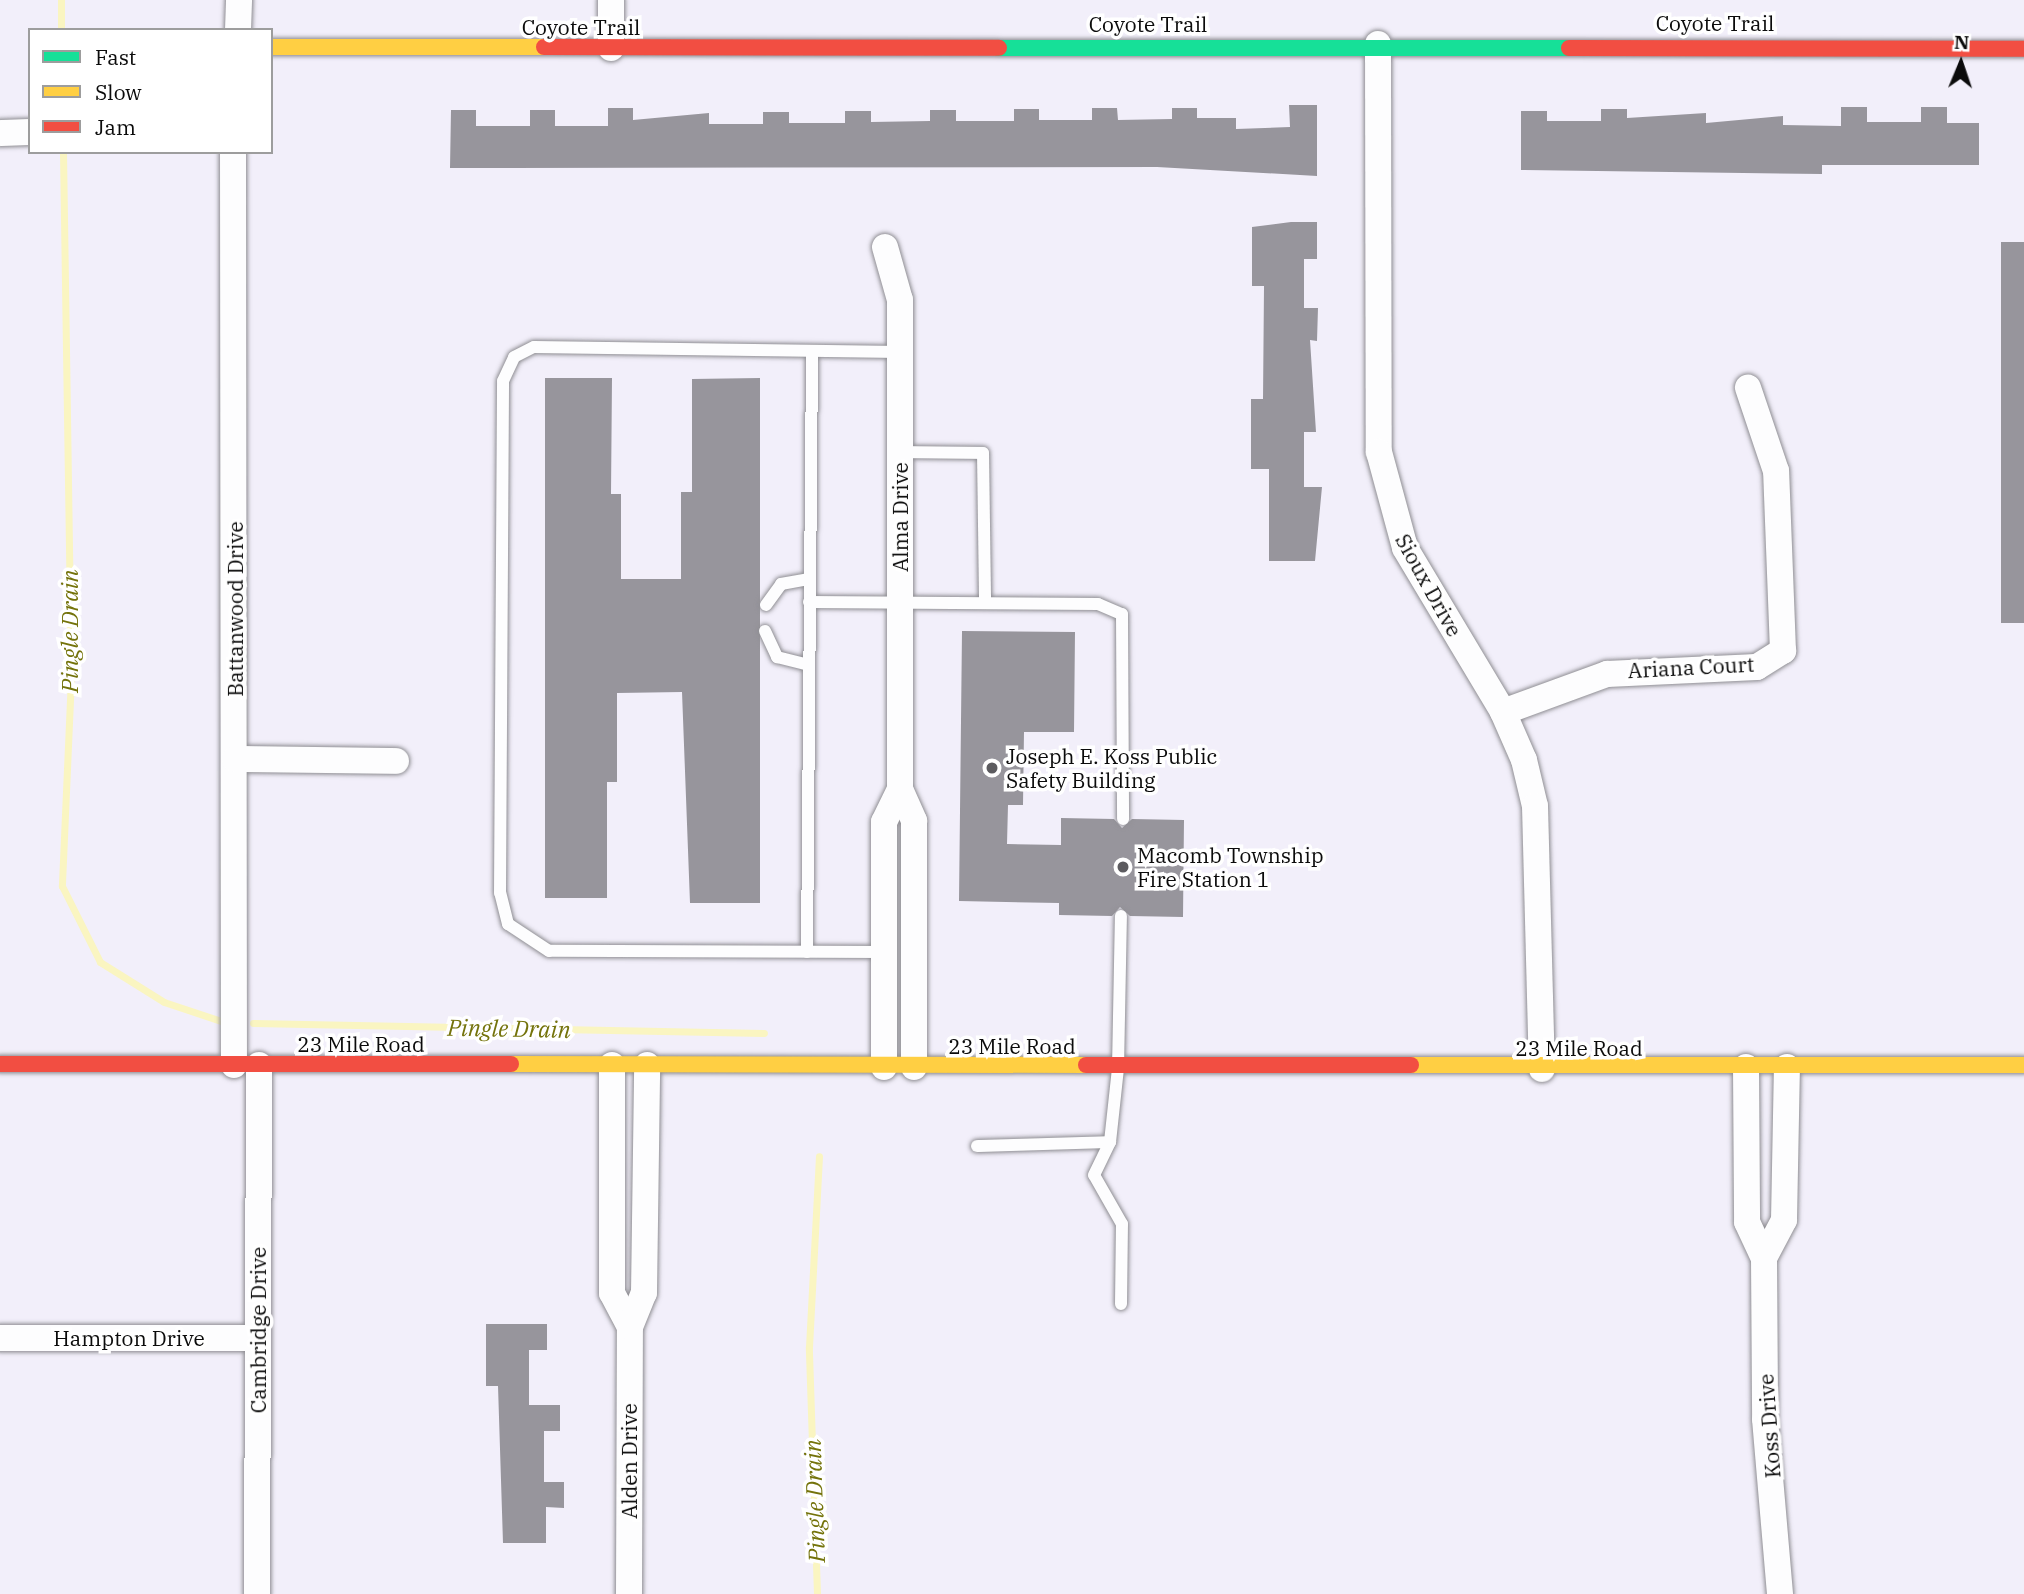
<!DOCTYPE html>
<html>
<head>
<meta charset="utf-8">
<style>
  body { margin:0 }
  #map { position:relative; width:2024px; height:1594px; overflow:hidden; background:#f2effa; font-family:"IBM Plex Serif",serif }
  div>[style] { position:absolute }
  .stream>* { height:7px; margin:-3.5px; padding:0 3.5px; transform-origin:3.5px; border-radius:3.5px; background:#faf5c1 }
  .building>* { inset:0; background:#97959c; transform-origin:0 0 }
  .roads { filter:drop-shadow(0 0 2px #8f8e93) drop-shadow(0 0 2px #8f8e93) }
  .lane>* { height:12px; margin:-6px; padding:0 6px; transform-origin:6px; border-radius:6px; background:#fdfdfe }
  .street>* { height:26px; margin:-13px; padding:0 13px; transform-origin:13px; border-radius:13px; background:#fdfdfe }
  .fast>* { height:16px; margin:-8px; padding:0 8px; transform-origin:8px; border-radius:8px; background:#16e098 }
  .slow>* { height:16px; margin:-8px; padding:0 8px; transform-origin:8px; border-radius:8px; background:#ffcf43 }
  .jam>* { height:16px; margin:-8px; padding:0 8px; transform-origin:8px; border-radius:8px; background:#f24e42 }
  .dots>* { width:19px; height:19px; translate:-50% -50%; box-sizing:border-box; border:4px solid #fff; border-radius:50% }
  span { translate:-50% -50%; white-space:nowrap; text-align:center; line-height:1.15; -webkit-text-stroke:7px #fff; paint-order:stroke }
  .street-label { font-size:21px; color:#0b0b0b }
  .poi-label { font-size:21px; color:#0b0b0b }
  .left { translate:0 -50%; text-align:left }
  .water-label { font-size:23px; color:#74730b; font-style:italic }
  .legend { position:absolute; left:28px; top:28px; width:245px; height:126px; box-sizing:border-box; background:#fff; border:2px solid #9d9d9d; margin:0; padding:9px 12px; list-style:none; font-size:21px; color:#0b0b0b }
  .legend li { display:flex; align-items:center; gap:14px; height:35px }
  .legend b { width:35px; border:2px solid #9d9d9d }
  .north { position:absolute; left:1926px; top:28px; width:70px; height:70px; -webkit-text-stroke:5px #fff; paint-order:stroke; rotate:2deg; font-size:19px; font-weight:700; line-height:28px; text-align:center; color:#0b0b0b }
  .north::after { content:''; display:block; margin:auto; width:24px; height:32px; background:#0b0b0b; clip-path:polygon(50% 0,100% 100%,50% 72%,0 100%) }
</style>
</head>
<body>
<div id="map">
  <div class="stream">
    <i style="left:61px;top:0;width:30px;rotate:90deg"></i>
    <i style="left:63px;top:152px;width:525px;rotate:89.13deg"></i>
    <i style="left:71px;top:677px;width:209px;rotate:92.5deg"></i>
    <i style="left:62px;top:886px;width:85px;rotate:63.4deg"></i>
    <i style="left:100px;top:962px;width:75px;rotate:32deg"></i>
    <i style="left:164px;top:1002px;width:63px;rotate:18.4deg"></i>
    <i style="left:253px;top:1023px;width:511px;rotate:1.12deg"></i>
    <i style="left:817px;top:1594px;width:247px;rotate:-91.9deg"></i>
    <i style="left:809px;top:1347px;width:191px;rotate:-87deg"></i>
  </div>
  <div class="building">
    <i style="clip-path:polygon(1289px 105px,1317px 105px,1317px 176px,1157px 167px,450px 168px,451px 110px,476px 110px,476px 126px,530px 126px,530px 110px,555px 110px,555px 126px,608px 126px,608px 108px,633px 108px,633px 120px,709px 113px,709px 124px,763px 124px,763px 112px,789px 112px,789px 123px,845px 123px,845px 111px,871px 111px,871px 122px,930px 121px,930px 110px,956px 110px,956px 121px,1014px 121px,1014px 109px,1039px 109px,1039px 120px,1092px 120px,1092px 108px,1117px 108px,1118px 120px,1172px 119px,1172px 108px,1197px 108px,1197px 118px,1236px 118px,1236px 129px,1290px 127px)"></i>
    <i style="clip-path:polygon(1841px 107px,1867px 107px,1867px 122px,1921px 122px,1921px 107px,1947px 107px,1947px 123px,1979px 123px,1979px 165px,1822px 165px,1822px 174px,1521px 170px,1521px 111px,1547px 111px,1547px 121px,1601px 121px,1601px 109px,1627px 109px,1627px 118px,1706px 113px,1706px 123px,1783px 116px,1783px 125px,1841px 126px)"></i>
    <i style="clip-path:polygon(1291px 222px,1317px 222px,1317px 259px,1304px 259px,1304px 308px,1318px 308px,1317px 341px,1310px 340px,1316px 432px,1304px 432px,1304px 487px,1322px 487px,1315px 561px,1269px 561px,1269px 469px,1251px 469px,1251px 399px,1263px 399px,1264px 286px,1252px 286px,1252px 227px)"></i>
    <i style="left:2001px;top:242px;width:23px;height:381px"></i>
    <i style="clip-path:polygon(545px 378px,612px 378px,611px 494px,621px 494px,621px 579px,681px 579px,681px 492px,692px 492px,692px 379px,760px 378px,760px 903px,690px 903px,682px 692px,617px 693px,617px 782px,607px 782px,607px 898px,545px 898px)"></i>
    <i style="clip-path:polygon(962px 631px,1075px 632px,1074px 732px,1024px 732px,1023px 805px,1008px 805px,1007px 844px,1061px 845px,1061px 818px,1114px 819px,1122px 828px,1132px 819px,1184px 820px,1183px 917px,1130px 916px,1120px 907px,1112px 916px,1059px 915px,1059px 903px,959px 901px)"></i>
    <i style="clip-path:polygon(486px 1324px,547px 1324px,547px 1350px,529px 1350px,529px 1405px,560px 1405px,560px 1431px,544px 1431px,544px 1482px,564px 1482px,564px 1508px,546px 1507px,546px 1543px,503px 1543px,498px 1386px,486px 1386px)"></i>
  </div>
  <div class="roads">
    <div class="lane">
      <i style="left:900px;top:452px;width:83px;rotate:0.7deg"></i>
      <i style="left:983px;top:453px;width:150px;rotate:89.2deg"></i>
      <i style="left:809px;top:602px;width:289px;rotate:0.4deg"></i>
      <i style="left:1098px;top:604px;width:26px;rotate:23deg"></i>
      <i style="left:1122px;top:614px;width:205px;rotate:89.7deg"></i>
      <i style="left:766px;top:605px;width:26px;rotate:-54deg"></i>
      <i style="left:781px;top:584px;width:29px;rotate:-10deg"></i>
      <i style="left:765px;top:631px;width:29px;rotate:65deg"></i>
      <i style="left:777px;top:657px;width:33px;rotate:14deg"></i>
      <i style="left:807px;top:952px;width:601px;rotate:-89.52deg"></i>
      <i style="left:884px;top:952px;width:335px;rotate:-179.8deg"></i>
      <i style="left:549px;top:951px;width:49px;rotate:-146.6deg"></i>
      <i style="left:508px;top:924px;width:32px;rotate:-104deg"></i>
      <i style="left:500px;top:893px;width:512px;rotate:-89.66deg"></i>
      <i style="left:503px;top:381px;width:26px;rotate:-65deg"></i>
      <i style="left:514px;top:357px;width:22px;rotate:-27deg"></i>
      <i style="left:534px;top:347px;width:366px;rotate:0.8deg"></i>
      <i style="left:977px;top:1146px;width:133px;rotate:-1.7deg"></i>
      <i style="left:1121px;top:1304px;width:80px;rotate:-89.3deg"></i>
      <i style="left:1122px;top:1224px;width:56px;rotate:-119.7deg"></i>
      <i style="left:1094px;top:1175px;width:37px;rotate:-64deg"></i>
      <i style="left:1110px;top:1142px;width:74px;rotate:-83.8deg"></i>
      <i style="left:1118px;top:1068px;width:152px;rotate:-88.9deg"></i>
    </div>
    <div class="street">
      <i style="left:238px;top:30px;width:30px;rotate:-88deg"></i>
      <i style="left:1378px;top:44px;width:408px;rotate:89.9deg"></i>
      <i style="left:1379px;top:452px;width:99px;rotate:74.8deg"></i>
      <i style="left:1405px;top:548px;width:191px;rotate:59.1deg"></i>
      <i style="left:1503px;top:712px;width:52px;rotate:66.4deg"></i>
      <i style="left:1524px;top:760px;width:47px;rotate:76.6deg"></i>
      <i style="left:1535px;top:806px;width:263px;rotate:88.5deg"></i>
      <i style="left:611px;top:48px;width:48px;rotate:-90deg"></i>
      <i style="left:0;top:133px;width:30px;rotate:-2deg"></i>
      <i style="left:233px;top:152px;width:913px;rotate:89.94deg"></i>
      <i style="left:885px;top:247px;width:55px;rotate:74.2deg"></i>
      <i style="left:900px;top:300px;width:489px;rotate:90deg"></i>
      <i style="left:900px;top:789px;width:35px;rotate:66deg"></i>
      <i style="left:914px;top:821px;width:246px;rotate:90deg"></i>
      <i style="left:1503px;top:712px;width:111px;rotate:-20.1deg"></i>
      <i style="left:1607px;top:674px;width:150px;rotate:-2.7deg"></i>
      <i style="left:1757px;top:667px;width:31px;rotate:-32deg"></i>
      <i style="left:1783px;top:651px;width:180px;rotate:-92.2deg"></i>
      <i style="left:1776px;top:471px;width:88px;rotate:-108.6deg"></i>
      <i style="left:235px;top:759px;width:161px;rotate:0.7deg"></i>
      <i style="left:612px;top:1065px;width:228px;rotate:90deg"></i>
      <i style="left:612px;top:1293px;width:38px;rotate:62deg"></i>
      <i style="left:884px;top:1067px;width:245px;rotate:-90deg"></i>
      <i style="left:884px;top:822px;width:37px;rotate:-64deg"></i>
      <i style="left:1746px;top:1067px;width:155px;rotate:89.6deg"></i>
      <i style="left:1747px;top:1222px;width:40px;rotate:65deg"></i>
      <i style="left:1764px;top:1258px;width:161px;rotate:89.6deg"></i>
      <i style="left:1765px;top:1419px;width:176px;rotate:85.1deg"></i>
      <i style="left:1764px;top:1258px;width:43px;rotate:-62.2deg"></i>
      <i style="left:1784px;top:1220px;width:153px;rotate:-88.9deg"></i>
      <i style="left:0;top:1338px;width:258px"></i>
      <i style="left:257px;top:1594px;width:529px;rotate:-89.78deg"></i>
      <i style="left:629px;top:1594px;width:267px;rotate:-89.8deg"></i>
      <i style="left:630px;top:1327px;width:37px;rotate:-68deg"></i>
      <i style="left:644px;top:1293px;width:228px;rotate:-89.2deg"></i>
    </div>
    <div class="fast">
      <i style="left:999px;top:48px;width:570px"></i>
    </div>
    <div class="slow">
      <i style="left:271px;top:47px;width:273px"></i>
      <i style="left:511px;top:1064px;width:575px;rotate:0.1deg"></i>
      <i style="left:1411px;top:1065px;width:613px"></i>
    </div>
    <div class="jam">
      <i style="left:544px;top:47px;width:455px;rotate:0.1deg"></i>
      <i style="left:1569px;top:48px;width:455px;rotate:0.1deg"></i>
      <i style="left:0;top:1064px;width:511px"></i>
      <i style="left:1086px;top:1065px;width:325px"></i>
    </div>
  </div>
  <div class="dots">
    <i style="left:992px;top:768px;background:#5c5b5f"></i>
    <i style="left:1123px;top:867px;background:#5c5b5f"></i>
  </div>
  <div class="street-label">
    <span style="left:1715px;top:23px">Coyote Trail</span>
    <span style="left:1148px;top:24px">Coyote Trail</span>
    <span style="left:581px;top:27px">Coyote Trail</span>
    <span style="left:900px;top:517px;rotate:-90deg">Alma Drive</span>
    <span style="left:1429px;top:585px;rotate:61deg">Sioux Drive</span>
    <span style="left:235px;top:609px;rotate:-90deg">Battanwood Drive</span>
    <span style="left:1691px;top:667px;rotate:-3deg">Ariana Court</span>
    <span style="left:361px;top:1044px">23 Mile Road</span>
    <span style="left:1012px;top:1046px">23 Mile Road</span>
    <span style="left:1579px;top:1048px">23 Mile Road</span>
    <span style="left:258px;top:1330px;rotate:-90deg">Cambridge Drive</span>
    <span style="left:129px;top:1338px">Hampton Drive</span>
    <span style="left:1769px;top:1426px;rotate:-94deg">Koss Drive</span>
    <span style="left:629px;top:1461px;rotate:-90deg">Alden Drive</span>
  </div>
  <div class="poi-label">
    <span class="left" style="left:1006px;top:768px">Joseph E. Koss Public<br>Safety Building</span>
    <span class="left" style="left:1137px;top:867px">Macomb Township<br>Fire Station 1</span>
  </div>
  <div class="water-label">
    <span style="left:69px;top:631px;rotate:-90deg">Pingle Drain</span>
    <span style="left:509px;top:1028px;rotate:1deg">Pingle Drain</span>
    <span style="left:814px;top:1501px;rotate:-92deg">Pingle Drain</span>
  </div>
  <ul class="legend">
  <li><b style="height:9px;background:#16e098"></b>Fast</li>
  <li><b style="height:9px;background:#ffcf43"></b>Slow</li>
  <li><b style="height:9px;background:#f24e42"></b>Jam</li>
  </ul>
  <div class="north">N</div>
</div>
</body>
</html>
